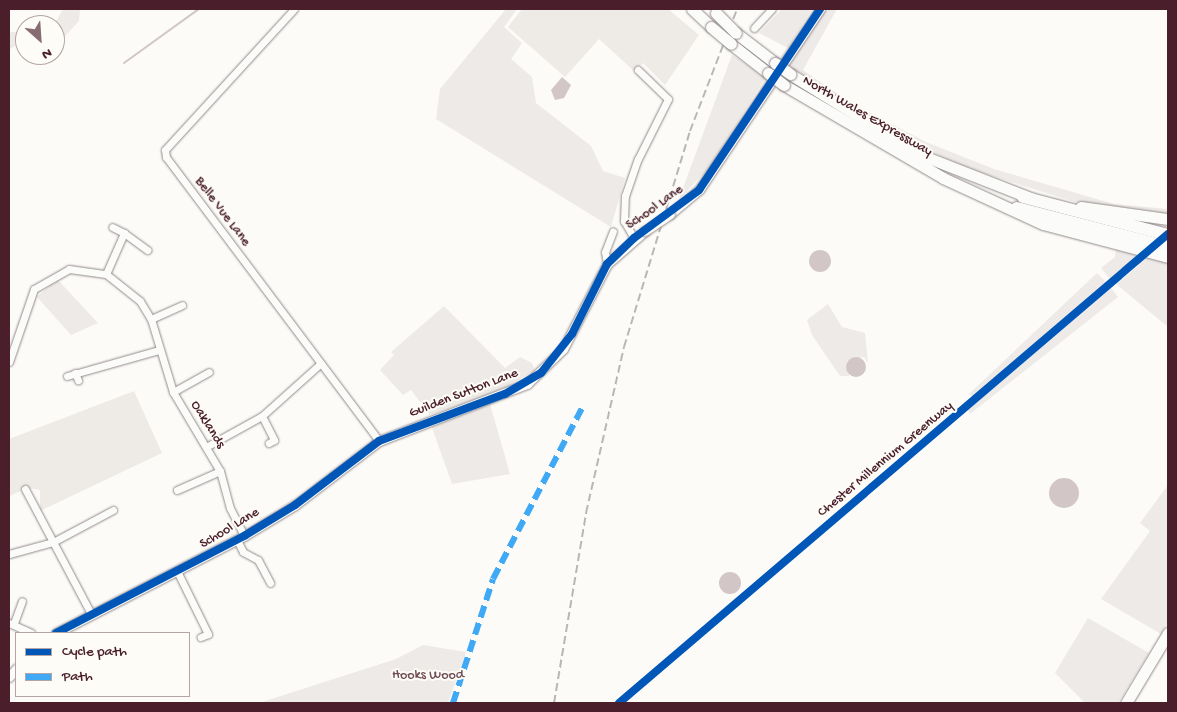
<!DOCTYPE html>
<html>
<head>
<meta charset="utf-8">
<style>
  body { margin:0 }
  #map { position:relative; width:1177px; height:712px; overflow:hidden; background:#fcfbf8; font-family:"Gochi Hand",sans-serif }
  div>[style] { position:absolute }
  .built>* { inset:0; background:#eeebe7 }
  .green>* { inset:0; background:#eeeae8 }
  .water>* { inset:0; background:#d2c7c6 }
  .round { border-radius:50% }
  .stream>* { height:2px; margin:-1px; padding:0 1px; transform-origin:1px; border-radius:1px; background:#d2c7c6 }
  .roads { filter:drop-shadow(0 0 1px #928a8b) drop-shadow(0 0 1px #928a8b) }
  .minor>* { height:7px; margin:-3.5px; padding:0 3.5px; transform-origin:3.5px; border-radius:3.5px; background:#fbfbf9 }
  .tertiary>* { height:9px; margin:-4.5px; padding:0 4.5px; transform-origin:4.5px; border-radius:4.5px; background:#fbfbf9 }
  .primary>* { height:11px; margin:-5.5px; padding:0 5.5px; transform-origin:5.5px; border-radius:5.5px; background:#fbfbf9 }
  .trunk>* { height:11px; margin:-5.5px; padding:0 5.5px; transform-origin:5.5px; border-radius:5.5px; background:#fbfbf9 }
  .motorway>* { height:12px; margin:-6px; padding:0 6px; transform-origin:6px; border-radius:6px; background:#fbfbf9 }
  .rail>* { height:2px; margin-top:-1px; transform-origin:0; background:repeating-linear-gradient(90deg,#bbb6b6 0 8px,transparent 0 12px) }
  .bridges { filter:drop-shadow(0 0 1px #928a8b) drop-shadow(0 0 1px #928a8b) }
  .tertiary-bridge>* { height:9px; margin:-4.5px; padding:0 4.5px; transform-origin:4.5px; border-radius:4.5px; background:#fbfbf9 }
  .trunk-bridge>* { height:11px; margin:-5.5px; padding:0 5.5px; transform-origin:5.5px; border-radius:5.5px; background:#fbfbf9 }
  .quiet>* { height:6px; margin-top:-3px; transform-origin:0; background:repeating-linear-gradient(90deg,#3fa9f5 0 12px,transparent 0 18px) }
  .cycleway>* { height:8px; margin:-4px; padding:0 4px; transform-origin:4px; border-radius:4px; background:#0057b8 }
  span { translate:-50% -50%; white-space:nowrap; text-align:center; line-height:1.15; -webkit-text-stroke:4px #fdfcf7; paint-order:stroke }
  .street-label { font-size:14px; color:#4a1f2b }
  .park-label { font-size:14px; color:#704e57 }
  .frame { position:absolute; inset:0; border:10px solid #4a1f2b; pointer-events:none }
  .legend { position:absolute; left:15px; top:632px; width:175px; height:65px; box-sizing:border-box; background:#fdfcf7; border:1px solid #b5a4a5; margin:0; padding:6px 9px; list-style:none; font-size:15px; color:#4a1f2b }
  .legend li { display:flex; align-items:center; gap:10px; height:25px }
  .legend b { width:25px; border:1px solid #b5a4a5 }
  .north { position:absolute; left:15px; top:15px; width:50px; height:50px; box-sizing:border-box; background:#fdfcf7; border:1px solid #b5a4a5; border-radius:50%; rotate:154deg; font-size:14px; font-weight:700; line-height:20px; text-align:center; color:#4a1f2b }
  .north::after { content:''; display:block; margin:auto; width:18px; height:22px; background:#886c73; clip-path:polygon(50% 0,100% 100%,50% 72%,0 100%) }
</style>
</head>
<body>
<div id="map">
  <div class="built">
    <i style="clip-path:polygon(522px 9px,668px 9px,699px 35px,665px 85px,643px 63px,634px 71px,599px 39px,565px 77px,508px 27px)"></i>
    <i style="clip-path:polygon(134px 391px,162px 453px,40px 511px,40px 490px,27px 488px,10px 496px,9px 439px)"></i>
  </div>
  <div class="green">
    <i style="clip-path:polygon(63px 9px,80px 9px,79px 21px,55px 47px,54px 25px)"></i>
    <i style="clip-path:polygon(506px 9px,517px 9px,504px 27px,522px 43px,511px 59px,532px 77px,536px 103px,591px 146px,603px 171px,625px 178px,611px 227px,436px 119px,440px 89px)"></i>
    <i style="clip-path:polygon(782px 9px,812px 9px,788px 48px,759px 33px)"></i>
    <i style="clip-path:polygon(824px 9px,837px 9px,803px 70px,846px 100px,926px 142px,994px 169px,1114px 204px,1168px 209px,1168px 216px,1075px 202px,967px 168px,899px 137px,788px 65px)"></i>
    <i style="clip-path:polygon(9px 32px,25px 32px,25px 51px,15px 46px,9px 50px)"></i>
    <i style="clip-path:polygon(732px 55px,766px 77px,708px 169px,679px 199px)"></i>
    <i style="clip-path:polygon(1116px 248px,1168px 260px,1168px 327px,1116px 284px,1139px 265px,1132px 261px,1111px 280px,1101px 268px,1115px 257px)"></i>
    <i style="clip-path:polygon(1097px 273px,1108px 284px,974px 398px,969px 394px)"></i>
    <i style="clip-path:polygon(57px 279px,98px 323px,71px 335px,37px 297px)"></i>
    <i style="clip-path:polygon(1111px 288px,1118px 297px,970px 414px,968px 410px)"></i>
    <i style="clip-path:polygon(828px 304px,842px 327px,865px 333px,868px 363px,864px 357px,847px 361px,849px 376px,840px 376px,812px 335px,807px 320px)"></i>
    <i style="clip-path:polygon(444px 306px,505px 368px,520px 357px,532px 363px,535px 371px,515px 386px,430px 415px,411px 390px,403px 395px,380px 370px,394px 355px,391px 352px)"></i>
    <i style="clip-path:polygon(490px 404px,510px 474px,452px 484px,431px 425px)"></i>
    <i style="clip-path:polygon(1168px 485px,1168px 622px,1161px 634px,1101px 599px,1150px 531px,1140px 523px)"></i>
    <i style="clip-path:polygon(1088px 618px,1149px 653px,1118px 703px,1085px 703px,1055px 673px)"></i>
    <i style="clip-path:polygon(423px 645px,466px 652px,448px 703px,259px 703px,396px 659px)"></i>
  </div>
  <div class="water">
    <i style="clip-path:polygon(562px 77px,571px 85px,564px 98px,555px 100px,551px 90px)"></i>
    <i class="round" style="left:809px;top:250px;width:22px;height:22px"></i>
    <i class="round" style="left:846px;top:357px;width:20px;height:20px"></i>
    <i class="round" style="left:1049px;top:478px;width:30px;height:30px"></i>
    <i class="round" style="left:719px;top:572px;width:22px;height:22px"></i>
  </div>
  <div class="stream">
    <i style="left:124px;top:63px;width:92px;rotate:-35.8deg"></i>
  </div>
  <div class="roads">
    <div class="minor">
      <i style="left:294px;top:9px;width:191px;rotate:132.5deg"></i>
      <i style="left:165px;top:150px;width:7px;rotate:82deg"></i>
      <i style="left:166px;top:157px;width:355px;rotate:53.1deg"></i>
      <i style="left:754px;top:28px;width:26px;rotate:-47deg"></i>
      <i style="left:124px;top:233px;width:29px;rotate:36deg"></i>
      <i style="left:634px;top:238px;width:20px;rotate:-120deg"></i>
      <i style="left:624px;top:221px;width:25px;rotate:-88deg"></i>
      <i style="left:625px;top:196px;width:39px;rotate:-71deg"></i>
      <i style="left:638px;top:159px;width:67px;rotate:-63.4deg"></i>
      <i style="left:668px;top:99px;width:42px;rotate:-136deg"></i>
      <i style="left:607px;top:264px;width:12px;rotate:-99deg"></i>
      <i style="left:605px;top:252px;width:22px;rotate:-69deg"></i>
      <i style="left:106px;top:274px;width:45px;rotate:-66.3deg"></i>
      <i style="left:124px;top:233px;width:13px;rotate:-153deg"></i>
      <i style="left:151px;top:319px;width:34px;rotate:-24deg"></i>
      <i style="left:9px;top:362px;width:77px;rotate:-71.1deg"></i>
      <i style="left:34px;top:289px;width:40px;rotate:-29.7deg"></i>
      <i style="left:69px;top:269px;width:37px;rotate:8deg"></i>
      <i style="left:106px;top:274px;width:43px;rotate:38.5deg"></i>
      <i style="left:140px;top:301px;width:21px;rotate:59deg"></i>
      <i style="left:151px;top:319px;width:76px;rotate:73.2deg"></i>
      <i style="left:173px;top:392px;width:92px;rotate:59.3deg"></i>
      <i style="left:220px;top:471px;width:38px;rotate:75deg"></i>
      <i style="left:230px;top:508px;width:31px;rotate:63deg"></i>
      <i style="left:75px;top:373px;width:8px;rotate:67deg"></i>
      <i style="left:67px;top:376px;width:96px;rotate:-15.8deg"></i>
      <i style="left:173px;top:392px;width:41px;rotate:-29.1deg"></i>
      <i style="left:262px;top:416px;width:79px;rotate:-41.9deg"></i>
      <i style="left:206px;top:447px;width:64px;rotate:-29deg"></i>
      <i style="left:262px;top:416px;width:27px;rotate:63deg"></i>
      <i style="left:274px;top:440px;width:6px;rotate:149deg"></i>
      <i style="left:25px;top:489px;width:139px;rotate:62.1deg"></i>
      <i style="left:177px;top:490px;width:47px;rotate:-23.8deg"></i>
      <i style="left:237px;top:540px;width:13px;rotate:63deg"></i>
      <i style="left:243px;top:552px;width:17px;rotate:28deg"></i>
      <i style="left:258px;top:560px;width:26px;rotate:62deg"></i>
      <i style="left:9px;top:554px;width:46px;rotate:-15.3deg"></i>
      <i style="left:53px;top:542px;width:68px;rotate:-28.1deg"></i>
      <i style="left:178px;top:573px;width:68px;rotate:63.8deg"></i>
      <i style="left:208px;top:634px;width:8px;rotate:157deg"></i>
      <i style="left:9px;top:623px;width:24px;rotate:24deg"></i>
      <i style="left:14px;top:623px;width:23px;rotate:-70deg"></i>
    </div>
    <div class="tertiary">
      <i style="left:670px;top:214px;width:38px;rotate:-40deg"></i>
      <i style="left:699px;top:190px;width:218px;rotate:-56.2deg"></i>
      <i style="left:56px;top:633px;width:212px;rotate:-27.3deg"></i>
      <i style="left:244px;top:536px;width:60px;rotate:-31.3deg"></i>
      <i style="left:295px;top:505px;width:106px;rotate:-37.3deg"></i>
      <i style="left:379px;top:441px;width:159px;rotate:-21.1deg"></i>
      <i style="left:527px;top:384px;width:50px;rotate:-44.2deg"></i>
      <i style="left:563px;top:349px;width:96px;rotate:-62.6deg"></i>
      <i style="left:607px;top:264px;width:50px;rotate:-41deg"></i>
      <i style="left:9px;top:677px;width:11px;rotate:-49deg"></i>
    </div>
    <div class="primary">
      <i style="left:1126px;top:703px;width:82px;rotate:-59deg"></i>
    </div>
    <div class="trunk">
      <i style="left:692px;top:9px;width:26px;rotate:43deg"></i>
      <i style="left:736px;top:33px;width:49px;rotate:37.6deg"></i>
      <i style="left:731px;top:44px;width:47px;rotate:38.1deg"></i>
      <i style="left:790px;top:74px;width:154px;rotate:31.7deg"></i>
      <i style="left:921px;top:155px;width:118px;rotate:21.4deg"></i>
      <i style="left:784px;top:85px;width:184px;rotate:30.3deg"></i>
      <i style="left:943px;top:178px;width:110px;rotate:24.7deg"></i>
      <i style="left:1043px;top:224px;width:129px;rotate:14.8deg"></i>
      <i style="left:1081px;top:207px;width:88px;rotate:7.9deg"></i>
    </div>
    <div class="motorway">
      <i style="left:1023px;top:197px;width:150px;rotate:14.7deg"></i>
      <i style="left:1017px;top:208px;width:156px;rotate:14.5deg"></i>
    </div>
  </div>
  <div class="rail">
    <i style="left:554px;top:703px;width:193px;rotate:-80.4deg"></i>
    <i style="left:586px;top:513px;width:170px;rotate:-77.1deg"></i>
    <i style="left:624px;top:347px;width:226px;rotate:-73deg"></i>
    <i style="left:690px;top:131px;width:131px;rotate:-68.9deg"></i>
  </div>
  <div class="bridges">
    <div class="tertiary-bridge">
      <i style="left:645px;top:231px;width:30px;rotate:-34deg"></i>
    </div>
    <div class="trunk-bridge">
      <i style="left:716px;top:13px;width:28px;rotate:45deg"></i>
      <i style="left:711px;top:27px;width:26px;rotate:40deg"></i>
      <i style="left:775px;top:63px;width:19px;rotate:36deg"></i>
      <i style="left:768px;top:73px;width:20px;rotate:37deg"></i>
    </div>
  </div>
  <div class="quiet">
    <i style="left:453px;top:703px;width:130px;rotate:-72.1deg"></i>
    <i style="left:493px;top:579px;width:193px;rotate:-62.5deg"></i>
  </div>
  <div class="cycleway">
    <i style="left:56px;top:633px;width:212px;rotate:-27.3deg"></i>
    <i style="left:244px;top:536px;width:60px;rotate:-31.3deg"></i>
    <i style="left:295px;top:505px;width:106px;rotate:-37.3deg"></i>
    <i style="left:379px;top:441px;width:134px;rotate:-20.5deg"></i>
    <i style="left:505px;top:394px;width:42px;rotate:-30.3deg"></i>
    <i style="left:541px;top:373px;width:50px;rotate:-51.5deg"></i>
    <i style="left:572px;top:334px;width:78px;rotate:-63.4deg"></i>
    <i style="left:607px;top:264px;width:37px;rotate:-44deg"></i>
    <i style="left:634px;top:238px;width:81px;rotate:-36.4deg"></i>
    <i style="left:699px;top:190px;width:218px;rotate:-56.2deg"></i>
    <i style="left:619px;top:703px;width:722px;rotate:-40.51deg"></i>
  </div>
  <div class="street-label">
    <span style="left:867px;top:117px;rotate:30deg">North Wales Expressway</span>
    <span style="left:655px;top:208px;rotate:-36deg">School Lane</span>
    <span style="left:222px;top:212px;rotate:53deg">Belle Vue Lane</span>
    <span style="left:464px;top:394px;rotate:-21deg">Guilden Sutton Lane</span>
    <span style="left:207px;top:425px;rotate:58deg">Oaklands</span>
    <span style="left:886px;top:460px;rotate:-40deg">Chester Millennium Greenway</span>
    <span style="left:230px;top:529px;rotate:-31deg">School Lane</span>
  </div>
  <div class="park-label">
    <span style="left:428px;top:676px">Hooks Wood</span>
  </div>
  <div class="frame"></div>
  <ul class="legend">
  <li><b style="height:6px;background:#0057b8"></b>Cycle path</li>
  <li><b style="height:6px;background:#3fa9f5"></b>Path</li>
  </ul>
  <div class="north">N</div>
</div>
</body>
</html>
